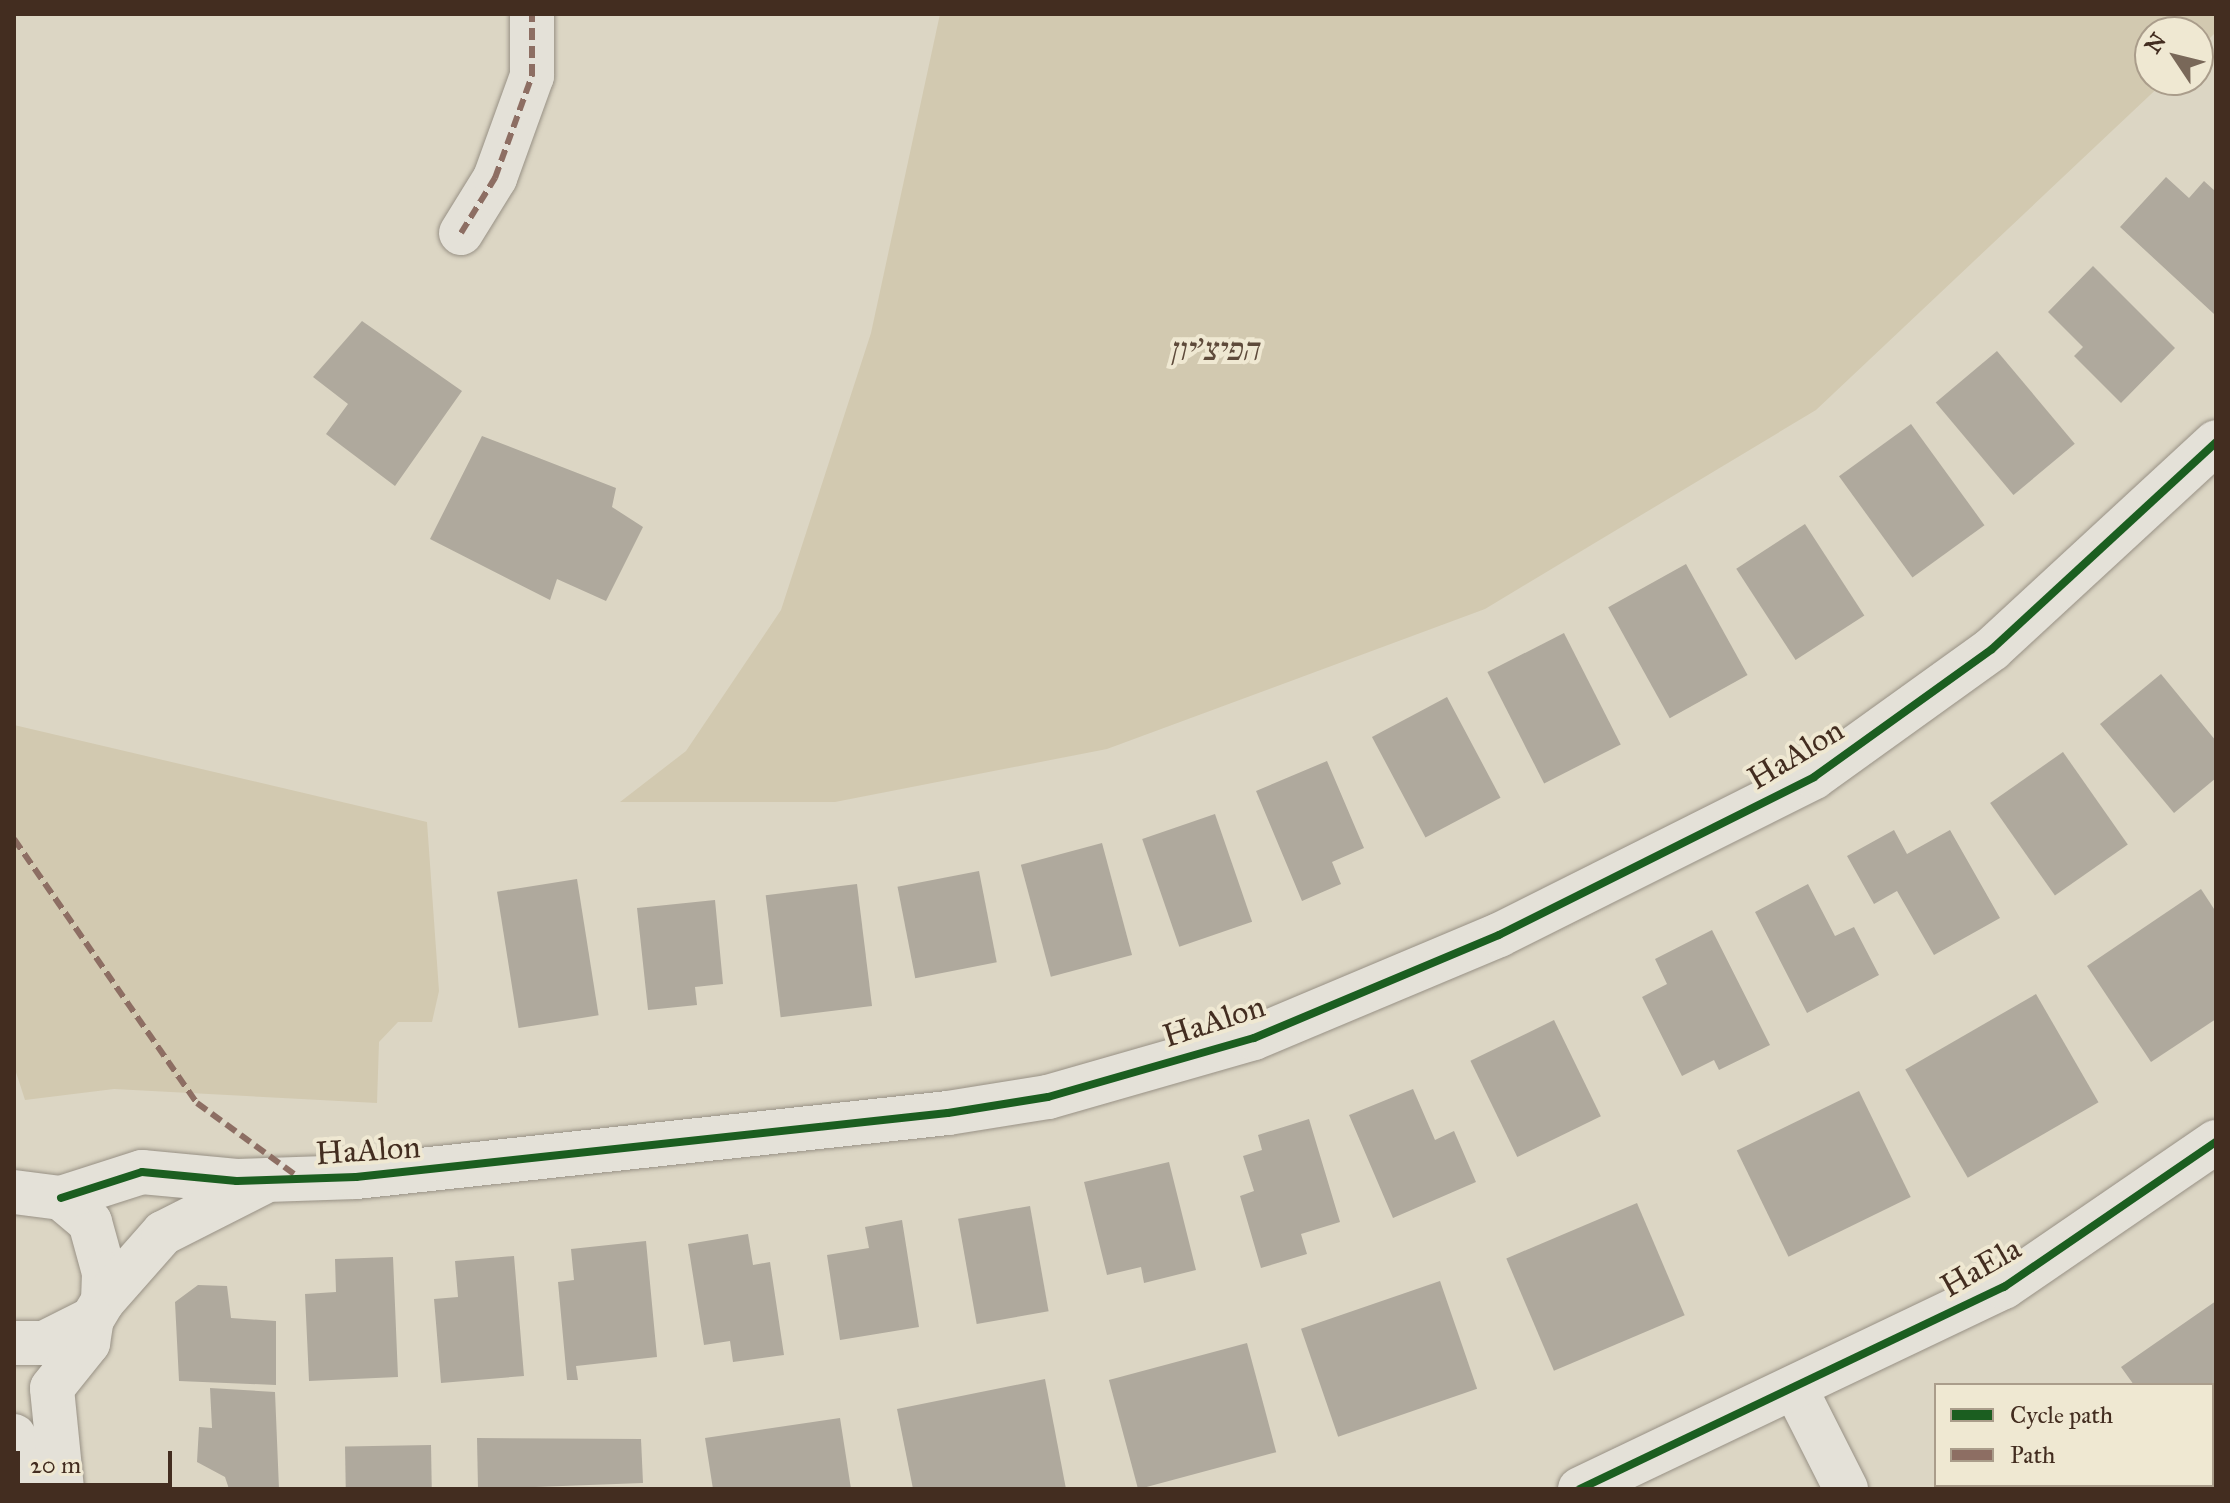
<!DOCTYPE html>
<html>
<head>
<meta charset="utf-8">
<style>
  body { margin:0 }
  #map { position:relative; width:2230px; height:1503px; overflow:hidden; background:#dcd6c4; font-family:"IM FELL Great Primer","Frank Ruhl Libre",serif }
  div>[style] { position:absolute }
  .green>* { inset:0; background:#d2c9b0 }
  .building>* { inset:0; background:#afa99d; transform-origin:0 0 }
  .roads { filter:drop-shadow(0 0 2px #989185) drop-shadow(0 0 2px #989185) }
  .street>* { height:44px; margin:-22px; padding:0 22px; transform-origin:22px; border-radius:22px; background:#e4e1d8 }
  .secondary>* { height:44px; margin:-22px; padding:0 22px; transform-origin:22px; border-radius:22px; background:#e4e1d8 }
  .quiet>* { height:6px; margin-top:-3px; transform-origin:0; background:repeating-linear-gradient(90deg,#8d6e63 0 12px,transparent 0 18px) }
  .cycleway>* { height:8px; margin:-4px; padding:0 4px; transform-origin:4px; border-radius:4px; background:#1b5e20 }
  span { translate:-50% -50%; white-space:nowrap; text-align:center; line-height:1.15; -webkit-text-stroke:8px #efe8d2; paint-order:stroke }
  .park-label { font-size:32px; color:#5e4a3a; font-style:italic }
  .street-label { font-size:32px; color:#432d20 }
  .frame { position:absolute; inset:0; border:16px solid #432d20; pointer-events:none }
  .legend { position:absolute; left:1934px; top:1383px; width:280px; height:104px; box-sizing:border-box; background:#efe8d2; border:2px solid #aa9d8b; margin:0; padding:10px 14px; list-style:none; font-size:24px; color:#432d20 }
  .legend li { display:flex; align-items:center; gap:16px; height:40px }
  .legend b { width:40px; border:2px solid #aa9d8b }
  .north { position:absolute; left:2134px; top:16px; width:80px; height:80px; box-sizing:border-box; background:#efe8d2; border:2px solid #aa9d8b; border-radius:50%; rotate:305deg; font-size:22px; font-weight:700; line-height:32px; text-align:center; color:#432d20 }
  .north::after { content:''; display:block; margin:auto; width:28px; height:36px; background:#796859; clip-path:polygon(50% 0,100% 100%,50% 72%,0 100%) }
  .scale { position:absolute; left:16px; top:1451px; width:156px; height:36px; box-sizing:border-box; border:4px solid #432d20; border-top:0; padding-left:10px; font-size:24px; line-height:28px; white-space:nowrap; color:#432d20; -webkit-text-stroke:6px #efe8d2; paint-order:stroke }
</style>
</head>
<body>
<div id="map">
  <div class="green">
    <i style="clip-path:polygon(940px 14px,2216px 14px,2216px 32px,2198px 50px,2198px 32px,2150px 32px,2150px 80px,2166px 80px,1816px 410px,1485px 609px,1107px 749px,835px 802px,620px 802px,686px 751px,781px 610px,871px 333px)"></i>
    <i style="clip-path:polygon(14px 725px,427px 822px,439px 991px,432px 1022px,398px 1022px,379px 1042px,377px 1103px,114px 1089px,25px 1100px,14px 1066px)"></i>
  </div>
  <div class="building">
    <i style="clip-path:polygon(2166px 177px,2189px 198px,2204px 181px,2216px 192px,2214px 314px,2120px 227px)"></i>
    <i style="clip-path:polygon(2093px 266px,2175px 348px,2121px 403px,2074px 356px,2083px 347px,2048px 312px)"></i>
    <i style="clip-path:polygon(362px 321px,462px 391px,395px 486px,326px 434px,348px 404px,313px 377px)"></i>
    <i style="left:1997px;top:351px;width:121px;height:80px;rotate:50deg"></i>
    <i style="left:1911px;top:424px;width:125px;height:89px;rotate:54deg"></i>
    <i style="clip-path:polygon(482px 436px,616px 488px,612px 507px,643px 527px,606px 601px,557px 579px,550px 600px,430px 539px)"></i>
    <i style="left:1805px;top:524px;width:109px;height:82px;rotate:57deg"></i>
    <i style="left:1686px;top:564px;width:127px;height:89px;rotate:61deg"></i>
    <i style="left:1564px;top:633px;width:125px;height:86px;rotate:63deg"></i>
    <i style="clip-path:polygon(2161px 674px,2216px 741px,2216px 778px,2174px 813px,2100px 724px)"></i>
    <i style="left:1447px;top:697px;width:114px;height:85px;rotate:62deg"></i>
    <i style="left:2063px;top:752px;width:113px;height:89px;rotate:55deg"></i>
    <i style="clip-path:polygon(1327px 761px,1364px 848px,1332px 862px,1341px 884px,1302px 901px,1256px 791px)"></i>
    <i style="left:1215px;top:814px;width:114px;height:77px;rotate:71deg"></i>
    <i style="clip-path:polygon(1894px 830px,1907px 854px,1950px 830px,2000px 918px,1934px 955px,1897px 891px,1874px 904px,1847px 856px)"></i>
    <i style="left:1102px;top:843px;width:116px;height:84px;rotate:75deg"></i>
    <i style="left:979px;top:871px;width:93px;height:83px;rotate:79deg"></i>
    <i style="left:577px;top:879px;width:138px;height:81px;rotate:81deg"></i>
    <i style="left:857px;top:884px;width:123px;height:92px;rotate:83deg"></i>
    <i style="clip-path:polygon(1808px 884px,1835px 936px,1854px 927px,1879px 975px,1807px 1013px,1755px 912px)"></i>
    <i style="clip-path:polygon(2201px 889px,2216px 912px,2216px 1019px,2151px 1062px,2087px 966px)"></i>
    <i style="clip-path:polygon(715px 900px,723px 984px,695px 987px,697px 1005px,648px 1010px,637px 908px)"></i>
    <i style="clip-path:polygon(1712px 930px,1770px 1045px,1719px 1070px,1714px 1060px,1682px 1076px,1642px 997px,1667px 984px,1655px 959px)"></i>
    <i style="left:2036px;top:994px;width:125px;height:151px;rotate:60deg"></i>
    <i style="left:1554px;top:1020px;width:107px;height:93px;rotate:64deg"></i>
    <i style="clip-path:polygon(1413px 1089px,1435px 1140px,1454px 1131px,1476px 1182px,1393px 1218px,1349px 1115px)"></i>
    <i style="left:1859px;top:1091px;width:118px;height:136px;rotate:64deg"></i>
    <i style="clip-path:polygon(1309px 1119px,1340px 1222px,1301px 1234px,1307px 1254px,1261px 1268px,1240px 1196px,1254px 1191px,1243px 1156px,1262px 1150px,1258px 1135px)"></i>
    <i style="clip-path:polygon(1169px 1162px,1196px 1270px,1144px 1283px,1141px 1267px,1107px 1275px,1084px 1182px)"></i>
    <i style="left:1637px;top:1203px;width:122px;height:142px;rotate:67deg"></i>
    <i style="left:1030px;top:1206px;width:107px;height:73px;rotate:80deg"></i>
    <i style="clip-path:polygon(902px 1220px,919px 1327px,840px 1340px,827px 1255px,869px 1248px,865px 1227px)"></i>
    <i style="clip-path:polygon(748px 1234px,753px 1265px,770px 1262px,784px 1355px,733px 1362px,730px 1341px,704px 1345px,688px 1244px)"></i>
    <i style="clip-path:polygon(646px 1241px,657px 1357px,576px 1366px,578px 1380px,567px 1380px,558px 1282px,574px 1280px,571px 1249px)"></i>
    <i style="clip-path:polygon(514px 1256px,524px 1376px,441px 1383px,434px 1299px,458px 1297px,455px 1261px)"></i>
    <i style="clip-path:polygon(393px 1257px,398px 1377px,309px 1381px,305px 1294px,336px 1292px,335px 1259px)"></i>
    <i style="left:1440px;top:1281px;width:114px;height:147px;rotate:71deg"></i>
    <i style="clip-path:polygon(198px 1285px,227px 1286px,231px 1318px,276px 1321px,276px 1385px,179px 1381px,175px 1302px)"></i>
    <i style="clip-path:polygon(2216px 1301px,2216px 1463px,2212px 1466px,2212px 1385px,2134px 1385px,2121px 1367px)"></i>
    <i style="left:1247px;top:1343px;width:113px;height:143px;rotate:75deg"></i>
    <i style="clip-path:polygon(1045px 1379px,1066px 1489px,913px 1489px,897px 1409px)"></i>
    <i style="clip-path:polygon(210px 1388px,275px 1392px,279px 1489px,229px 1489px,225px 1477px,197px 1462px,199px 1427px,212px 1428px)"></i>
    <i style="clip-path:polygon(840px 1418px,851px 1489px,713px 1489px,705px 1438px)"></i>
    <i style="clip-path:polygon(477px 1438px,641px 1439px,643px 1483px,478px 1489px)"></i>
    <i style="left:431px;top:1445px;width:44px;height:86px;rotate:89deg"></i>
    <i style="left:2028px;top:1485px;width:122px;height:4px"></i>
  </div>
  <div class="roads">
    <div class="street">
      <i style="left:461px;top:233px;width:65px;rotate:-58.3deg"></i>
      <i style="left:495px;top:178px;width:109px;rotate:-70.1deg"></i>
      <i style="left:532px;top:76px;width:62px;rotate:-90deg"></i>
      <i style="left:1797px;top:1392px;width:109px;rotate:63.2deg"></i>
    </div>
    <div class="secondary">
      <i style="left:14px;top:1192px;width:47px;rotate:7.3deg"></i>
      <i style="left:61px;top:1198px;width:38px;rotate:40deg"></i>
      <i style="left:90px;top:1222px;width:53px;rotate:74.6deg"></i>
      <i style="left:104px;top:1273px;width:28px;rotate:92deg"></i>
      <i style="left:103px;top:1301px;width:21px;rotate:121deg"></i>
      <i style="left:92px;top:1319px;width:54px;rotate:153.4deg"></i>
      <i style="left:44px;top:1343px;width:30px;rotate:180deg"></i>
      <i style="left:61px;top:1198px;width:85px;rotate:-17.8deg"></i>
      <i style="left:142px;top:1172px;width:95px;rotate:5.4deg"></i>
      <i style="left:237px;top:1181px;width:119px;rotate:-1.9deg"></i>
      <i style="left:356px;top:1177px;width:595px;rotate:-6.17deg"></i>
      <i style="left:948px;top:1113px;width:101px;rotate:-9.1deg"></i>
      <i style="left:1048px;top:1097px;width:214px;rotate:-16deg"></i>
      <i style="left:1254px;top:1038px;width:266px;rotate:-22.8deg"></i>
      <i style="left:1499px;top:935px;width:352px;rotate:-26.6deg"></i>
      <i style="left:1814px;top:777px;width:219px;rotate:-35.7deg"></i>
      <i style="left:1992px;top:649px;width:305px;rotate:-42.7deg"></i>
      <i style="left:103px;top:1301px;width:91px;rotate:-48.6deg"></i>
      <i style="left:163px;top:1233px;width:111px;rotate:-26.8deg"></i>
      <i style="left:14px;top:1436px;width:60px;rotate:62.2deg"></i>
      <i style="left:62px;top:1489px;width:101px;rotate:-95.7deg"></i>
      <i style="left:52px;top:1388px;width:58px;rotate:-51.3deg"></i>
      <i style="left:88px;top:1343px;width:24px;rotate:-81deg"></i>
      <i style="left:1580px;top:1489px;width:470px;rotate:-25.5deg"></i>
      <i style="left:2004px;top:1287px;width:257px;rotate:-34.4deg"></i>
    </div>
  </div>
  <div class="quiet">
    <i style="left:461px;top:233px;width:65px;rotate:-58.3deg"></i>
    <i style="left:495px;top:178px;width:109px;rotate:-70.1deg"></i>
    <i style="left:532px;top:76px;width:62px;rotate:-90deg"></i>
    <i style="left:14px;top:839px;width:321px;rotate:55.3deg"></i>
    <i style="left:197px;top:1103px;width:129px;rotate:36.2deg"></i>
  </div>
  <div class="cycleway">
    <i style="left:61px;top:1198px;width:85px;rotate:-17.8deg"></i>
    <i style="left:142px;top:1172px;width:95px;rotate:5.4deg"></i>
    <i style="left:237px;top:1181px;width:119px;rotate:-1.9deg"></i>
    <i style="left:356px;top:1177px;width:595px;rotate:-6.17deg"></i>
    <i style="left:948px;top:1113px;width:101px;rotate:-9.1deg"></i>
    <i style="left:1048px;top:1097px;width:214px;rotate:-16deg"></i>
    <i style="left:1254px;top:1038px;width:266px;rotate:-22.8deg"></i>
    <i style="left:1499px;top:935px;width:352px;rotate:-26.6deg"></i>
    <i style="left:1814px;top:777px;width:219px;rotate:-35.7deg"></i>
    <i style="left:1992px;top:649px;width:305px;rotate:-42.7deg"></i>
    <i style="left:1580px;top:1489px;width:470px;rotate:-25.5deg"></i>
    <i style="left:2004px;top:1287px;width:257px;rotate:-34.4deg"></i>
  </div>
  <div class="park-label">
    <span style="left:1214px;top:350px">הפיצ'יון</span>
  </div>
  <div class="street-label">
    <span style="left:1796px;top:755px;rotate:-31deg">HaAlon</span>
    <span style="left:1214px;top:1022px;rotate:-18deg">HaAlon</span>
    <span style="left:368px;top:1151px;rotate:-4deg">HaAlon</span>
    <span style="left:1981px;top:1268px;rotate:-30deg">HaEla</span>
  </div>
  <div class="frame"></div>
  <ul class="legend">
  <li><b style="height:10px;background:#1b5e20"></b>Cycle path</li>
  <li><b style="height:10px;background:#8d6e63"></b>Path</li>
  </ul>
  <div class="north">N</div>
  <div class="scale">20 m</div>
</div>
</body>
</html>
